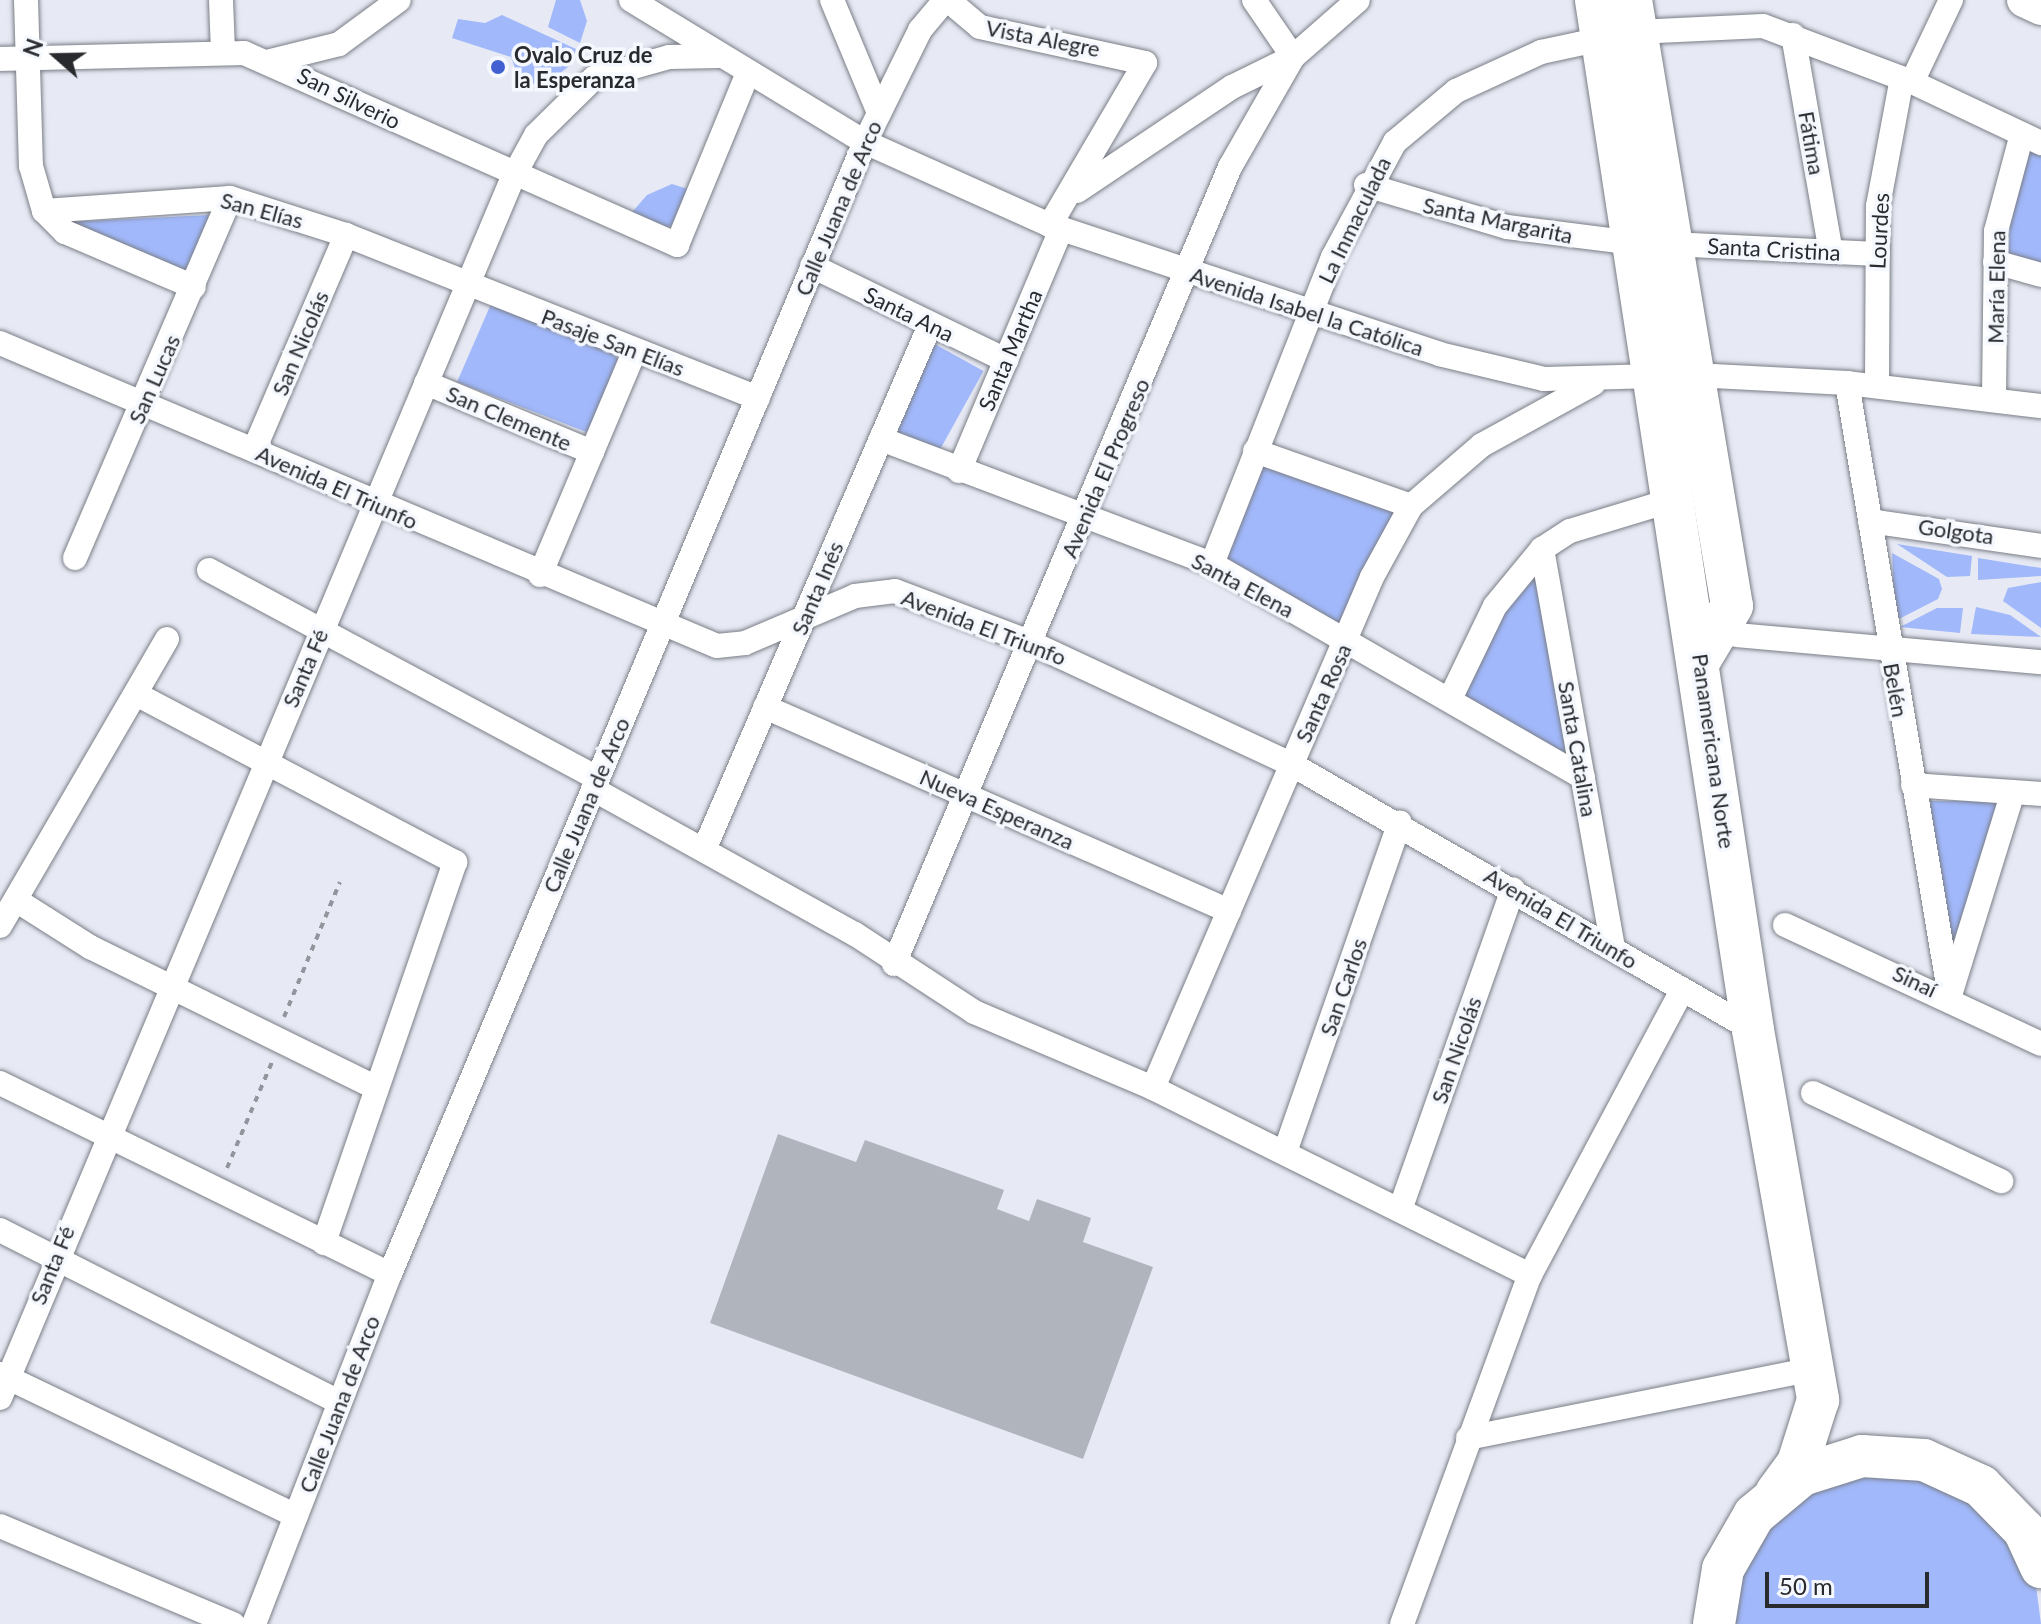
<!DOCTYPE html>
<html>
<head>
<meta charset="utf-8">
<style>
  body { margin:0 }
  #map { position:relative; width:2041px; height:1624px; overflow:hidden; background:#e7eaf4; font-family:Lato,sans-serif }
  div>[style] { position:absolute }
  .green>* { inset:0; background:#a1b8fa; transform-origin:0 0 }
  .building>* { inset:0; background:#b0b4bd }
  .path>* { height:4px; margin-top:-2px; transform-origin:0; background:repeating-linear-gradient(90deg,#92959c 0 6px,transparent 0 12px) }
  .roads { filter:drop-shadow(0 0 2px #7a7e86) drop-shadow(0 0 2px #7a7e86) }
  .street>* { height:24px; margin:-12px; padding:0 12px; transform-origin:12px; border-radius:12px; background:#fff }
  .secondary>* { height:34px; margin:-17px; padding:0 17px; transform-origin:17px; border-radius:17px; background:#fff }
  .highway>* { height:42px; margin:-21px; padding:0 21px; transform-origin:21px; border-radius:21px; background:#fff }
  .dots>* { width:22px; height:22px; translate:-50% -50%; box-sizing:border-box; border:4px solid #f5f8fe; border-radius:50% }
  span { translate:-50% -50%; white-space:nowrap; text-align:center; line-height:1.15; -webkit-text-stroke:7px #f5f8fe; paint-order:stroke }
  .street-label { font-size:22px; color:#282a2d }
  .poi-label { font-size:22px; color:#282a2d; font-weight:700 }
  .left { translate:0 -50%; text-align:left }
  .north { position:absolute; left:16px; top:16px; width:80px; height:80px; -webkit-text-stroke:6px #f5f8fe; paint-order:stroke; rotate:290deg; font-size:22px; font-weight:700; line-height:32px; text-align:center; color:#282a2d }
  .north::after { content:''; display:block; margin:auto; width:28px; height:36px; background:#282a2d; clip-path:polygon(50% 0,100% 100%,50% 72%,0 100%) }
  .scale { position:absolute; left:1765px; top:1572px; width:164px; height:36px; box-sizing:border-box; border:4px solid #282a2d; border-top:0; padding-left:10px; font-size:24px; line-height:28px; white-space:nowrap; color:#282a2d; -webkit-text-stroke:6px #f5f8fe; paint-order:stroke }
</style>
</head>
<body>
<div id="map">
  <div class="green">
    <i style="clip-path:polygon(556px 0,580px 0,587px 21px,580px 43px,548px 27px)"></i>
    <i style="clip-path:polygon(502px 15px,576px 49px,573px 63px,550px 81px,531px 84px,518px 76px,511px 57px,452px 38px,458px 19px,485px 23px)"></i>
    <i style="clip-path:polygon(2027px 144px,2041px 151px,2041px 266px,2003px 258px,2009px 200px)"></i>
    <i style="clip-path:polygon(672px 184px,691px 190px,675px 224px,664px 228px,626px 219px,647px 195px)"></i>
    <i style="clip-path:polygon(210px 215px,189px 275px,66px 222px)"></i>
    <i style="clip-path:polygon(491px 304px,612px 352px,618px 360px,589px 433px,457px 382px)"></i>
    <i style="left:931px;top:342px;width:60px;height:103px;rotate:29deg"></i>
    <i style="clip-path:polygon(1260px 460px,1400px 507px,1338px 629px,1219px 565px)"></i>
    <i style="clip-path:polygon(1897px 544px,1972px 556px,1970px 576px,1947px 577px)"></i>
    <i style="clip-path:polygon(1892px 553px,1939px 579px,1942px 589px,1938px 599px,1895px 621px)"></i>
    <i style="clip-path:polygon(1978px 558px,2041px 568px,2041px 576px,1978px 580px)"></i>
    <i style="clip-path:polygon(1537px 575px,1573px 761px,1464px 697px,1497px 620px)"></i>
    <i style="clip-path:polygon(2041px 582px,2041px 628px,2003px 601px,2008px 588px)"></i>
    <i style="clip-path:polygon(1976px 607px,2010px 615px,2041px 637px,1971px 634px)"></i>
    <i style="clip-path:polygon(1937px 608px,1963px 608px,1960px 633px,1900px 627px)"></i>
    <i style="clip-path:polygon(1927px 801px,2002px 801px,1950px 960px)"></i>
    <i style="clip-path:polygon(1840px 1470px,1960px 1484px,2035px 1578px,2041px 1624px,1723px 1624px,1744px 1544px)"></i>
  </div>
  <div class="building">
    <i style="clip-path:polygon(778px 1134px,856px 1162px,865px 1140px,1004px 1190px,997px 1209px,1029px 1221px,1037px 1199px,1091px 1218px,1083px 1242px,1153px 1267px,1083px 1459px,710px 1323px)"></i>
  </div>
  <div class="path">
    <i style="left:284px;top:1017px;width:146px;rotate:-67.5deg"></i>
    <i style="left:227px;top:1168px;width:115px;rotate:-67deg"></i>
  </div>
  <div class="roads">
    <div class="street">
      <i style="left:26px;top:0;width:166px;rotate:88.3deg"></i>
      <i style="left:31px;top:166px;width:47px;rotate:73.9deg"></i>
      <i style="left:44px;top:211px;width:30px;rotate:45deg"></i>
      <i style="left:65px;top:232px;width:140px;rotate:23.1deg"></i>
      <i style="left:221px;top:0;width:51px;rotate:87.8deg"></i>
      <i style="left:631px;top:0;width:274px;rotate:31.3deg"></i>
      <i style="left:865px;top:142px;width:203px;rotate:24.2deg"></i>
      <i style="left:1050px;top:225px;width:410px;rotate:18.3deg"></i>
      <i style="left:1439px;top:354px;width:108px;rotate:13.4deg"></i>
      <i style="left:1544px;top:379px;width:150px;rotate:-1.5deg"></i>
      <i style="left:1694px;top:375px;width:153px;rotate:3deg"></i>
      <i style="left:1847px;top:383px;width:195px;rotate:6.8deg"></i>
      <i style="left:832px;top:0;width:122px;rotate:67.4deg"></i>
      <i style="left:948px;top:0;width:42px;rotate:40.2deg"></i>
      <i style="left:980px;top:27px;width:169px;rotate:12.3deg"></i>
      <i style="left:1145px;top:63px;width:188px;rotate:120.4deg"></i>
      <i style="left:1636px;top:32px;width:127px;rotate:-2.7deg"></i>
      <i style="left:1763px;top:26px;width:159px;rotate:20.6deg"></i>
      <i style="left:1912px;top:82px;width:143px;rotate:25.3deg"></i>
      <i style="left:1793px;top:35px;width:220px;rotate:80.1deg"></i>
      <i style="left:0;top:59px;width:244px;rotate:-1.4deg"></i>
      <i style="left:244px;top:53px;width:474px;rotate:23.9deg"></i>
      <i style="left:677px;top:245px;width:186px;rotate:-67.6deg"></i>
      <i style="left:271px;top:61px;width:70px;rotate:-14deg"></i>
      <i style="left:339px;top:44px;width:74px;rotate:-36.3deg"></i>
      <i style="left:1912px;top:82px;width:91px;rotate:-64.6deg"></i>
      <i style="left:1366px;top:185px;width:147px;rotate:16.6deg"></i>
      <i style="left:1507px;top:227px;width:127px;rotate:7.2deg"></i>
      <i style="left:1077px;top:191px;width:187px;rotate:-33.9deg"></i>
      <i style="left:1232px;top:87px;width:68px;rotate:-26.2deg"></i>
      <i style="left:1293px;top:57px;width:69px;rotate:-124.4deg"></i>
      <i style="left:44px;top:211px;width:186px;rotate:-4deg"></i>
      <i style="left:230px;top:198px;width:122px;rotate:17.7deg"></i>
      <i style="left:346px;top:235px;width:443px;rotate:21.6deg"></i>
      <i style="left:1672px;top:244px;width:204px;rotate:2.8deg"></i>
      <i style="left:1995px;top:262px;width:48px;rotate:15.8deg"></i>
      <i style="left:812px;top:266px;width:216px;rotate:25.9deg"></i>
      <i style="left:0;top:343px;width:778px;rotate:22.91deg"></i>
      <i style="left:717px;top:646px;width:28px;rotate:-6deg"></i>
      <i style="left:745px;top:643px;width:120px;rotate:-23.1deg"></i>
      <i style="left:855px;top:596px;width:40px;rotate:-7.1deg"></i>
      <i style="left:895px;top:591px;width:143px;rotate:20.8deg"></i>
      <i style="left:1029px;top:642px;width:289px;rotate:25deg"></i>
      <i style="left:1291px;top:764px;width:533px;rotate:29.93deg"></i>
      <i style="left:426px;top:383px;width:180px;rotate:22.6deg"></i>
      <i style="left:1847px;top:383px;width:623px;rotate:80.48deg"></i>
      <i style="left:1877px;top:385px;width:179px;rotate:-89.7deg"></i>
      <i style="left:1878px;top:206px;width:130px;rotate:-79.4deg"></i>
      <i style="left:1994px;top:396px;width:165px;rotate:-89.3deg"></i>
      <i style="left:1996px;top:231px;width:100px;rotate:-75deg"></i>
      <i style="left:881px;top:439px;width:354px;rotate:20.7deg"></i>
      <i style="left:1212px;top:564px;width:428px;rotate:29.9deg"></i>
      <i style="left:254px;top:450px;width:234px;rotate:-66.8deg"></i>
      <i style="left:1255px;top:451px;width:165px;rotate:19.4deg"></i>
      <i style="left:959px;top:471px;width:263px;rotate:-67.1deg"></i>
      <i style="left:1870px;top:521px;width:173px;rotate:8.3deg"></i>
      <i style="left:1542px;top:549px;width:406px;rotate:79.9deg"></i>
      <i style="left:75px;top:558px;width:392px;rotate:-66.7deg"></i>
      <i style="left:1212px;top:564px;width:330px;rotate:-68.5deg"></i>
      <i style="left:1333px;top:257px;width:131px;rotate:-61.7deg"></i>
      <i style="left:1395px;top:142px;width:80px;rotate:-39.9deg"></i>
      <i style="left:1456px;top:91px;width:94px;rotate:-24.6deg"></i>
      <i style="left:1541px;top:52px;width:62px;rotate:-12deg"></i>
      <i style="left:209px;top:570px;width:440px;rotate:28.2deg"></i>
      <i style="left:540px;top:575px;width:244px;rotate:-67.1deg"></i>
      <i style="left:1737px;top:635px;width:305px;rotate:5.1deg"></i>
      <i style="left:136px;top:694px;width:361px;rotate:27.8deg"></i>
      <i style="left:455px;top:862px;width:403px;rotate:109deg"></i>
      <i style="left:1450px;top:699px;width:103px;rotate:-64.2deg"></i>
      <i style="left:1495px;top:606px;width:74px;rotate:-50.5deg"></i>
      <i style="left:1542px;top:549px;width:33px;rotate:-33deg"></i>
      <i style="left:1570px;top:531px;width:107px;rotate:-16.9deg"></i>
      <i style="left:765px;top:707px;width:507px;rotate:23.73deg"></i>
      <i style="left:1913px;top:785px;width:128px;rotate:4deg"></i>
      <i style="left:593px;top:789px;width:299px;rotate:29deg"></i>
      <i style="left:855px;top:934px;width:142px;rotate:33.2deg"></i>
      <i style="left:974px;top:1012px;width:194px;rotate:23deg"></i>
      <i style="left:1153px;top:1088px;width:421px;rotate:26.4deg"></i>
      <i style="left:704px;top:850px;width:572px;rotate:-66.71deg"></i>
      <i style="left:16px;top:900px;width:88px;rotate:32.4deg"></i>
      <i style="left:90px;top:947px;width:314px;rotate:26.2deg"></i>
      <i style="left:1785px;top:925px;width:282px;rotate:24.9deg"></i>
      <i style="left:0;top:926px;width:332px;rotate:-59.8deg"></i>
      <i style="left:894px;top:964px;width:865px;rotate:-67.14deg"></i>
      <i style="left:1230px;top:167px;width:127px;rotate:-60.2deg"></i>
      <i style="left:1293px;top:57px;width:86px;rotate:-41.2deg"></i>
      <i style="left:1951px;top:992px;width:209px;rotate:-72.8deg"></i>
      <i style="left:0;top:1083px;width:434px;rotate:26.1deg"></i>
      <i style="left:1153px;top:1088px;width:556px;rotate:-66.8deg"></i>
      <i style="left:1372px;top:577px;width:81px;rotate:-61.2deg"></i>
      <i style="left:1411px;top:506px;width:94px;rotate:-40.7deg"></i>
      <i style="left:1482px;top:445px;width:127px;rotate:-28.8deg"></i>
      <i style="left:1813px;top:1093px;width:208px;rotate:25.1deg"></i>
      <i style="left:1285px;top:1152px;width:349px;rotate:-70.8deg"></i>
      <i style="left:1400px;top:1210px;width:340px;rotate:-70.6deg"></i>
      <i style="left:0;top:1230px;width:380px;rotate:26.9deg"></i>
      <i style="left:0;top:1374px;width:328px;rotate:25.6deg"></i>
      <i style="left:0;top:1398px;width:1324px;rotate:-67.21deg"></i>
      <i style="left:513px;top:177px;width:48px;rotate:-61.3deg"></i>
      <i style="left:536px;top:135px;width:81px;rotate:-44.5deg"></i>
      <i style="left:594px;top:78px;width:78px;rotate:-15.6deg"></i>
      <i style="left:669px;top:57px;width:50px;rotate:-1.1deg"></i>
      <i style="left:1468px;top:1438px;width:351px;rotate:-11.3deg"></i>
      <i style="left:0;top:1526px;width:253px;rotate:22.8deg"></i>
      <i style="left:254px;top:1624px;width:375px;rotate:-68.8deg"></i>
      <i style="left:390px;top:1274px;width:1228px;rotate:-67.24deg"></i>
      <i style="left:865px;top:142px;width:125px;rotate:-63.8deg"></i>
      <i style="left:920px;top:30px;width:39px;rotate:-50deg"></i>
      <i style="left:1402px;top:1624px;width:372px;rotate:-69.9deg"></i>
      <i style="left:1530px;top:1275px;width:323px;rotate:-61.9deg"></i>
    </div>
    <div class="secondary">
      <i style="left:2024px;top:0;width:19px;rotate:25deg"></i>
    </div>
    <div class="highway">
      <i style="left:1596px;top:0;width:1042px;rotate:81.33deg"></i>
      <i style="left:1753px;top:1030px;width:376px;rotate:80deg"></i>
      <i style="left:1818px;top:1400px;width:66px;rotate:107.6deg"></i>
      <i style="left:1798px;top:1463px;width:37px;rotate:126deg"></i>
      <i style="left:1631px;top:0;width:614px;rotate:80.54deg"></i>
      <i style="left:1732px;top:606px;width:61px;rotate:120.8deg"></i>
      <i style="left:1714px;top:1624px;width:56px;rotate:-80.7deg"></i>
      <i style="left:1723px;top:1569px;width:62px;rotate:-60.1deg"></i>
      <i style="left:1754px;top:1515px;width:62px;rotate:-39.8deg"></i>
      <i style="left:1802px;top:1475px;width:63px;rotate:-17.6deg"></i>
      <i style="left:1862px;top:1456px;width:62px;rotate:3.7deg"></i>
      <i style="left:1924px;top:1460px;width:63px;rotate:24.5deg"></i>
      <i style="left:1981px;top:1486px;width:62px;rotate:45.7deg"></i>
      <i style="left:2024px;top:1530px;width:41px;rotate:65.3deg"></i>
    </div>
  </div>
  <div class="dots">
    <i style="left:498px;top:67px;background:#4360d3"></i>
  </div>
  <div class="street-label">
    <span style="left:1043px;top:38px;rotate:11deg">Vista Alegre</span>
    <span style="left:349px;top:98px;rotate:26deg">San Silverio</span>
    <span style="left:1812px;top:143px;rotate:80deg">Fátima</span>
    <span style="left:838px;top:208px;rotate:-67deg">Calle Juana de Arco</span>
    <span style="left:262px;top:210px;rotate:15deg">San Elías</span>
    <span style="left:1354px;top:220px;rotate:-64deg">La Inmaculada</span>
    <span style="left:1498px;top:220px;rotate:12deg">Santa Margarita</span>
    <span style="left:1879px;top:231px;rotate:-87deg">Lourdes</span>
    <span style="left:1774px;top:249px;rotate:3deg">Santa Cristina</span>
    <span style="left:1996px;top:287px;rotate:-89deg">María Elena</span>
    <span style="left:1307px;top:311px;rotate:18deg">Avenida Isabel la Católica</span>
    <span style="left:909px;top:314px;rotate:26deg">Santa Ana</span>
    <span style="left:613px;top:342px;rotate:21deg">Pasaje San Elías</span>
    <span style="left:300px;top:343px;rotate:-67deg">San Nicolás</span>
    <span style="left:1010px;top:350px;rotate:-67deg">Santa Martha</span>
    <span style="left:154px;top:379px;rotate:-66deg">San Lucas</span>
    <span style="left:509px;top:418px;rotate:23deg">San Clemente</span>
    <span style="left:1105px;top:468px;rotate:-67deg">Avenida El Progreso</span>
    <span style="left:337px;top:487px;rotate:24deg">Avenida El Triunfo</span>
    <span style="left:1956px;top:531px;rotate:8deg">Golgota</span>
    <span style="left:1243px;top:585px;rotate:28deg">Santa Elena</span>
    <span style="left:817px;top:588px;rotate:-67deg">Santa Inés</span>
    <span style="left:984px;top:627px;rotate:21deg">Avenida El Triunfo</span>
    <span style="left:305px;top:668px;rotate:-67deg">Santa Fé</span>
    <span style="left:1896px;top:690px;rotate:80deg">Belén</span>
    <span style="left:1323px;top:693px;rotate:-66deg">Santa Rosa</span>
    <span style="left:1578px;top:749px;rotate:80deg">Santa Catalina</span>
    <span style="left:1714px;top:751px;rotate:82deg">Panamericana Norte</span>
    <span style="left:586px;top:805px;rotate:-67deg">Calle Juana de Arco</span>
    <span style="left:997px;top:809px;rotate:24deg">Nueva Esperanza</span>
    <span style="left:1561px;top:918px;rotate:31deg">Avenida El Triunfo</span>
    <span style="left:1915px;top:981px;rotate:25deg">Sinaí</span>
    <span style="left:1343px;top:987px;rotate:-71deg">San Carlos</span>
    <span style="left:1456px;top:1050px;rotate:-71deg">San Nicolás</span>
    <span style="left:52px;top:1265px;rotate:-68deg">Santa Fé</span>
    <span style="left:339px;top:1404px;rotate:-69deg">Calle Juana de Arco</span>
  </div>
  <div class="poi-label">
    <span class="left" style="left:514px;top:67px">Ovalo Cruz de<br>la Esperanza</span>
  </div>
  <div class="north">N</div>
  <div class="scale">50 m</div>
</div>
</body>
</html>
